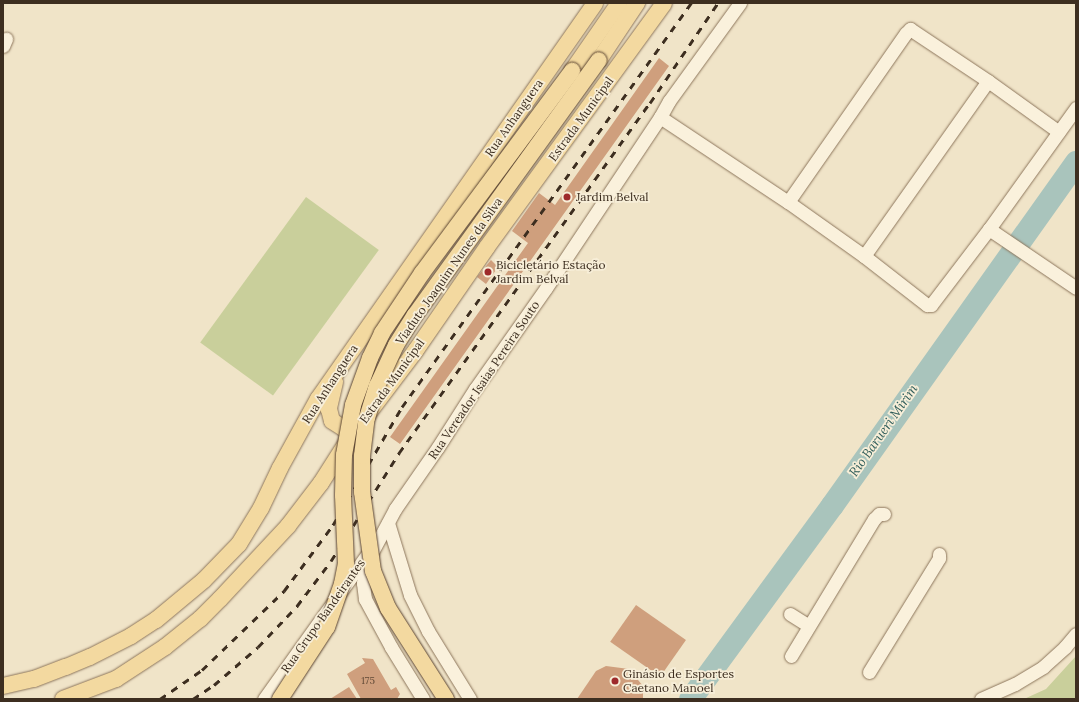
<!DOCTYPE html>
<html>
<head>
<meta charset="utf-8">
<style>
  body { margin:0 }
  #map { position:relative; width:1079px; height:702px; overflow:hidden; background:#f0e4c8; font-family:Lora,serif }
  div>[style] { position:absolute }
  .green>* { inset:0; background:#c9cf9b; transform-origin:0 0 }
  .river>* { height:23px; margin:-11.5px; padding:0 11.5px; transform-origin:11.5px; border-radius:11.5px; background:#a9c4bc }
  .building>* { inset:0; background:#cf9f7d; transform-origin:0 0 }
  .roads { filter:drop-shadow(0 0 1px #8d765c) drop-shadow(0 0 1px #8d765c) }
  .minor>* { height:13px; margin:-6.5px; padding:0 6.5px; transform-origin:6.5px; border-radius:6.5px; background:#faf1dc }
  .major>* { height:16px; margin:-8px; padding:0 8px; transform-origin:8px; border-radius:8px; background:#f3d9a0 }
  .rail>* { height:3px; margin-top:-1.5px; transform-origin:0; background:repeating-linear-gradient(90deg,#3d2e20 0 7px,transparent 0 14px) }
  .bridges { filter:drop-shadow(0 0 1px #5b4430) drop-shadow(0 0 1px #5b4430) }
  .major-bridge>* { height:16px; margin:-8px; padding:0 8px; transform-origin:8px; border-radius:8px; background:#f3d9a0 }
  .dots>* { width:11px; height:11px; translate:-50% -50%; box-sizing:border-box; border:2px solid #f7eed8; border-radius:50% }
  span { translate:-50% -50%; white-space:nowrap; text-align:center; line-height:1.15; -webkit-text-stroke:3.5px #f7eed8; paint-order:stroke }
  .number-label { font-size:10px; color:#624a37 }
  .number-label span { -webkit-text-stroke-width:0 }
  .street-label { font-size:12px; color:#3d2e20 }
  .poi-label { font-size:12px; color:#3d2e20 }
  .left { translate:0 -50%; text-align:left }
  .water-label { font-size:13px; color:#2f5d5a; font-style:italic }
  .frame { position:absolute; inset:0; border:4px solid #3d2e20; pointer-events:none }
</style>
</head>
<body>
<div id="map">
  <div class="green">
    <i style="left:306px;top:197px;width:90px;height:180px;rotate:36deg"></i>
    <i style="clip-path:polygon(1076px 656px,1076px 699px,1024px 699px,1046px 689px)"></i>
  </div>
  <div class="river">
    <i style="left:690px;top:699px;width:240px;rotate:-53.8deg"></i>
    <i style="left:832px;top:505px;width:421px;rotate:-54.6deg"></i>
  </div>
  <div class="building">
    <i style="clip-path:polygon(659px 58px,669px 66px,400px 444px,390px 437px,528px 243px,512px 231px,539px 193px,555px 205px)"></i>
    <i style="clip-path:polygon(491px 260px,498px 267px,486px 284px,477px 277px)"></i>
    <i style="left:636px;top:605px;width:61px;height:45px;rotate:35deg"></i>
    <i style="clip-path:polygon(362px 658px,373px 659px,391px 690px,396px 687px,400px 694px,397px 699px,361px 699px,347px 674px,365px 663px)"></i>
    <i style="clip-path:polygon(606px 666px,629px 669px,643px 686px,643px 699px,577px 699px,596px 671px)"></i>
    <i style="clip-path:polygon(349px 687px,357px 699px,330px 699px)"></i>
  </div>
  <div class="roads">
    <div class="minor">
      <i style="left:740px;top:3px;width:121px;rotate:125.9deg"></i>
      <i style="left:669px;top:101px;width:18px;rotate:119deg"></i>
      <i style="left:660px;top:117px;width:154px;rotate:33.6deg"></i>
      <i style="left:788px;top:202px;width:93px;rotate:35.4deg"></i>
      <i style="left:864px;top:256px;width:80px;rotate:37.9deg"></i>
      <i style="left:927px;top:305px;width:4px"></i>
      <i style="left:931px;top:305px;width:96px;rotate:-52.7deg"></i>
      <i style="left:989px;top:229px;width:149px;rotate:-54.3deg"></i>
      <i style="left:3px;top:46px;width:8px;rotate:-67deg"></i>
      <i style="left:788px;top:202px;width:206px;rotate:-55.1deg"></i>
      <i style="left:906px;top:33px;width:6px;rotate:-45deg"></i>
      <i style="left:910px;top:29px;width:94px;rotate:33.7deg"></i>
      <i style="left:988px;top:81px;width:87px;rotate:35.7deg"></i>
      <i style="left:989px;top:229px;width:105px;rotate:34.1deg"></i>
      <i style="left:864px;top:256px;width:214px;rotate:-54.7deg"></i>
      <i style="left:388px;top:523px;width:75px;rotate:73deg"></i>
      <i style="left:410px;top:595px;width:40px;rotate:63.4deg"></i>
      <i style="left:428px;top:631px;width:80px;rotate:58.3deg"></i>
      <i style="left:790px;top:614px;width:22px;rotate:32deg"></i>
      <i style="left:791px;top:656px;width:160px;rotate:-58.8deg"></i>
      <i style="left:874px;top:519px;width:7px;rotate:-45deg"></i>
      <i style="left:879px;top:514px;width:5px"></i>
      <i style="left:869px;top:672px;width:134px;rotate:-58.4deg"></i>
      <i style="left:939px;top:558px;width:4px;rotate:-90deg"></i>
      <i style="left:264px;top:699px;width:176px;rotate:-54.5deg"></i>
      <i style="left:423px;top:699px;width:61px;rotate:-121.6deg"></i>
      <i style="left:391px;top:647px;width:55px;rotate:-118.4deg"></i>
      <i style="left:365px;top:599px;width:16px;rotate:-97deg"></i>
      <i style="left:363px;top:583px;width:15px;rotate:-79deg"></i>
      <i style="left:366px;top:568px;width:15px;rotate:-70deg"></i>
      <i style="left:371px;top:554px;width:51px;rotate:-61.9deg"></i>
      <i style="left:395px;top:509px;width:75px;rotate:-55.3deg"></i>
      <i style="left:438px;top:447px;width:69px;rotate:-57.5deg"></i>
      <i style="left:475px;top:389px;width:123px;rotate:-54.9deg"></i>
      <i style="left:546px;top:288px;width:206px;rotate:-56.3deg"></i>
      <i style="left:981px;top:699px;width:37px;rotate:-24deg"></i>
      <i style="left:1015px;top:684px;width:33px;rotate:-31deg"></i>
      <i style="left:1043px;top:667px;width:30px;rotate:-42deg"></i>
      <i style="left:1065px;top:647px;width:17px;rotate:-50deg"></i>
    </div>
    <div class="major">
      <i style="left:599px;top:60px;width:69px;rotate:-56.3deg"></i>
      <i style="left:572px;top:71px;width:83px;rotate:-55.3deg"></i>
      <i style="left:335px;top:382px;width:28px;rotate:103deg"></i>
      <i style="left:329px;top:409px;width:12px;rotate:76deg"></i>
      <i style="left:332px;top:421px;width:13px;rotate:32deg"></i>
      <i style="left:343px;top:428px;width:17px;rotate:-13deg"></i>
      <i style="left:3px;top:686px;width:32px;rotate:-13deg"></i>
      <i style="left:34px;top:679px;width:34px;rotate:-21deg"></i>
      <i style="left:66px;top:667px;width:26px;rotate:-23deg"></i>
      <i style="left:90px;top:657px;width:46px;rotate:-27.1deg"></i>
      <i style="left:131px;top:636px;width:30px;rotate:-33deg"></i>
      <i style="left:156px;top:620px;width:62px;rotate:-39.8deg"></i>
      <i style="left:204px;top:580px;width:50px;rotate:-45.8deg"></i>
      <i style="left:239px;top:544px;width:42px;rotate:-58.6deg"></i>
      <i style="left:261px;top:508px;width:44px;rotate:-64.6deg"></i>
      <i style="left:280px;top:468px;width:79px;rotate:-61.2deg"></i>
      <i style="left:318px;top:399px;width:483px;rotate:-55deg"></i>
      <i style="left:63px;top:699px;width:57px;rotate:-20.7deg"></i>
      <i style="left:116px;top:679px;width:59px;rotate:-33.1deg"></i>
      <i style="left:165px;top:647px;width:45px;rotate:-38.7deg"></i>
      <i style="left:200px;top:619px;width:28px;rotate:-45deg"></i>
      <i style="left:220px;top:599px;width:100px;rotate:-47deg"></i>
      <i style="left:288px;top:526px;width:54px;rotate:-52.5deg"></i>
      <i style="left:321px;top:483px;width:52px;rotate:-57.5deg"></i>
      <i style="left:349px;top:439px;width:111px;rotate:-53deg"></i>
      <i style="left:416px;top:350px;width:125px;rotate:-55.4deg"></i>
      <i style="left:487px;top:247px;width:301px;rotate:-54deg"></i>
    </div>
  </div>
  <div class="rail">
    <i style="left:160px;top:699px;width:51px;rotate:-34.6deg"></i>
    <i style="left:202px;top:670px;width:114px;rotate:-43.9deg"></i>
    <i style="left:284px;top:591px;width:82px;rotate:-53.4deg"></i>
    <i style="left:333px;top:525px;width:137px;rotate:-59.7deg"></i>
    <i style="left:402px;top:407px;width:497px;rotate:-54.4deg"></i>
    <i style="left:193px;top:699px;width:25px;rotate:-34deg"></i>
    <i style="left:214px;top:685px;width:58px;rotate:-40.8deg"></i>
    <i style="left:258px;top:647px;width:57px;rotate:-46.4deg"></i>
    <i style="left:297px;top:606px;width:56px;rotate:-52.9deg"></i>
    <i style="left:331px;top:561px;width:128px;rotate:-57.8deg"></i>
    <i style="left:399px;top:453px;width:431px;rotate:-54.4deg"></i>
    <i style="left:650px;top:103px;width:121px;rotate:-55.8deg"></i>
  </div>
  <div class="bridges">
    <div class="major-bridge">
      <i style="left:280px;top:699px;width:86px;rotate:-56.9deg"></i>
      <i style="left:327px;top:627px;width:46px;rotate:-70.8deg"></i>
      <i style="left:342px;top:584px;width:20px;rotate:-79deg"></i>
      <i style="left:346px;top:564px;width:69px;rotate:-92.5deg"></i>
      <i style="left:343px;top:495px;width:40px;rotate:-88.6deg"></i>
      <i style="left:344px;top:455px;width:51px;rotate:-79.8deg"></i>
      <i style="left:353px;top:405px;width:50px;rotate:-70.1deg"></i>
      <i style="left:370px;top:358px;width:28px;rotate:-64deg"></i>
      <i style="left:382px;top:333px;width:72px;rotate:-56.3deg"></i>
      <i style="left:422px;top:273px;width:252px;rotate:-53.4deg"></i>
      <i style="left:446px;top:699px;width:108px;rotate:-122.5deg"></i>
      <i style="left:388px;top:608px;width:40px;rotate:-112deg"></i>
      <i style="left:373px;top:571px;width:80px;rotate:-97.9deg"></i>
      <i style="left:362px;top:492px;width:36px;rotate:-90deg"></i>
      <i style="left:362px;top:456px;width:38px;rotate:-83deg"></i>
      <i style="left:367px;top:418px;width:34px;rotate:-73deg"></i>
      <i style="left:377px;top:386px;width:45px;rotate:-65.1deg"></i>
      <i style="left:396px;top:345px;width:36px;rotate:-58deg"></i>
      <i style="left:415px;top:315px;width:314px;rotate:-54.2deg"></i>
    </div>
  </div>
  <div class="dots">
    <i style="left:567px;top:197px;background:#9e2a2b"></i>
    <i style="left:488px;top:272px;background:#9e2a2b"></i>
    <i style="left:615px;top:681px;background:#9e2a2b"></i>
  </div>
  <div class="number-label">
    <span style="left:368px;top:681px">175</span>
  </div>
  <div class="street-label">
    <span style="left:514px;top:118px;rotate:-55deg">Rua Anhanguera</span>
    <span style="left:581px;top:119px;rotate:-54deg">Estrada Municipal</span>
    <span style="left:449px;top:271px;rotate:-55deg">Viaduto Joaquim Nunes da Silva</span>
    <span style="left:484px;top:380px;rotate:-56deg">Rua Vereador Isaias Pereira Souto</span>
    <span style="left:392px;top:381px;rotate:-54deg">Estrada Municipal</span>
    <span style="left:330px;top:384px;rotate:-57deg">Rua Anhanguera</span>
    <span style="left:323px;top:616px;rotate:-55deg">Rua Grupo Bandeirantes</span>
  </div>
  <div class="poi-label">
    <span class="left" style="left:576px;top:197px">Jardim Belval</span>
    <span class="left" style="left:496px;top:272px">Bicicletário Estação<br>Jardim Belval</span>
    <span class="left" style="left:623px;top:681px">Ginásio de Esportes<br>Caetano Manoel</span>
  </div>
  <div class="water-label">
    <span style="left:884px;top:431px;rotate:-55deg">Rio Barueri Mirim</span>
  </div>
  <div class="frame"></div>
</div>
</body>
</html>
